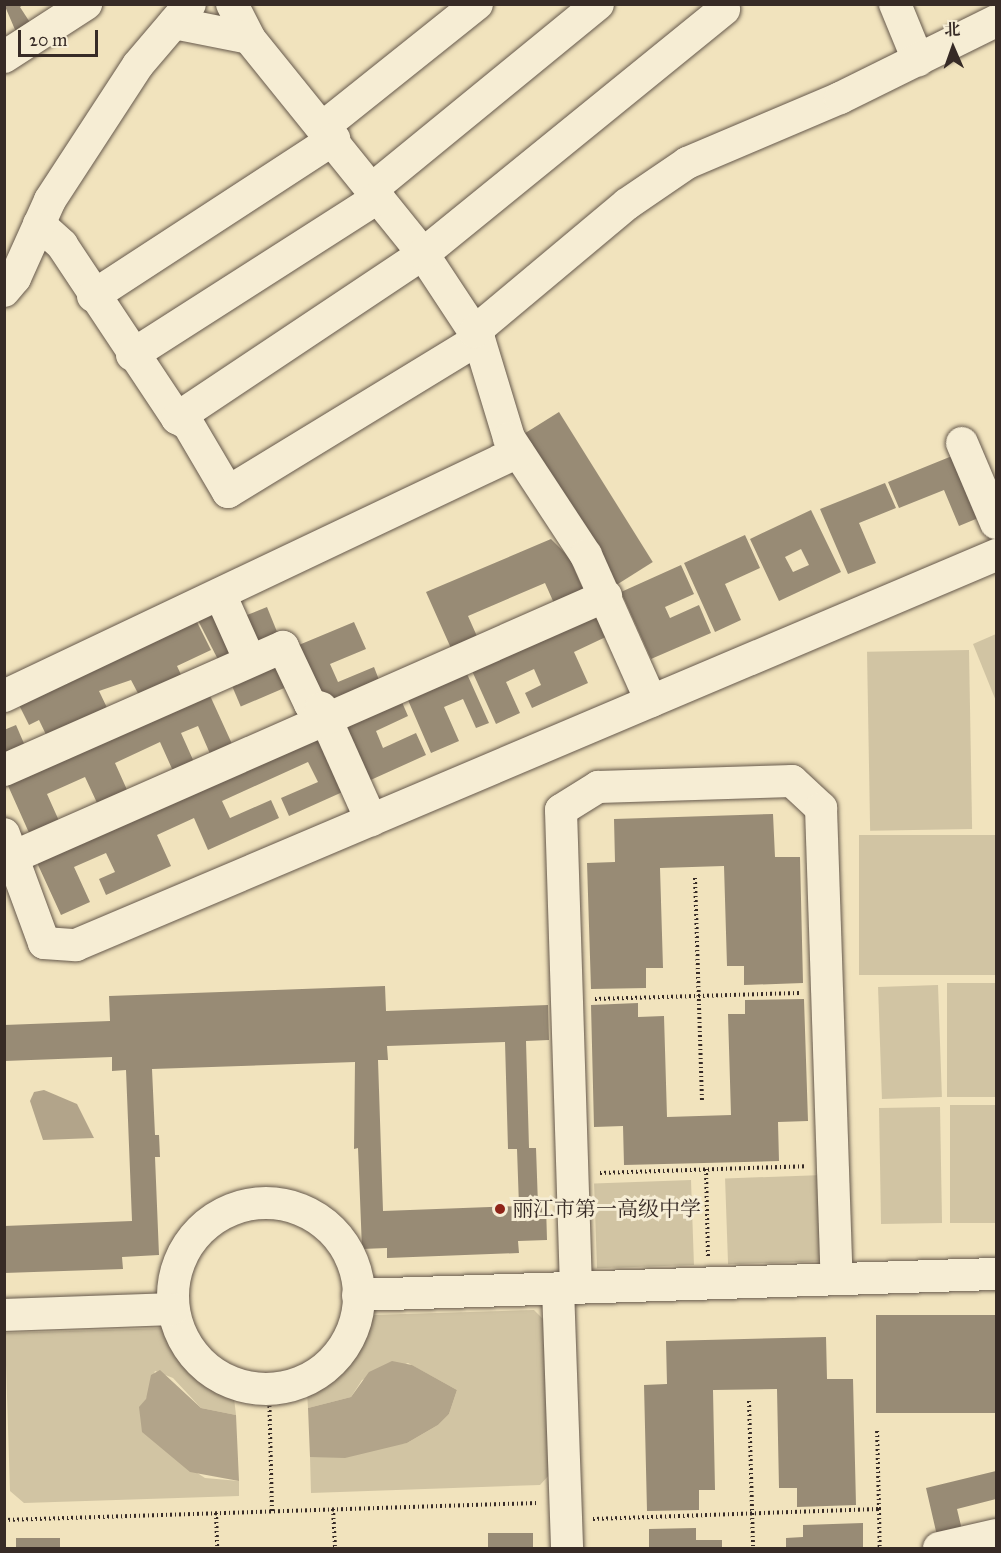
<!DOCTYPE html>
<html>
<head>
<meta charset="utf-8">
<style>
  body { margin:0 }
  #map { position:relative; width:1001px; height:1553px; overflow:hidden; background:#f1e3bd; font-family:"IM FELL Great Primer","Noto Serif SC",serif }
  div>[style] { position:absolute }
  .green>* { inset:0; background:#d1c4a3; transform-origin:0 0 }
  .water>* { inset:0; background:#b2a48a }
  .building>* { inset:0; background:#988b75; transform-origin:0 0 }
  .path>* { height:4px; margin-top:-2px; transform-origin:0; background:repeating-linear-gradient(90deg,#372b26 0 1.5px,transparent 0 4.5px) }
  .roads { filter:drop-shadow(0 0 2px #66594c) drop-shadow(0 0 2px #66594c) }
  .minor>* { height:32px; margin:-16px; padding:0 16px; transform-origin:16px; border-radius:16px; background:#f6edd4 }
  .minor>.ring { margin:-16px; padding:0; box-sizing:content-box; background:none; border:32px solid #f6edd4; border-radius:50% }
  .dots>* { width:16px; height:16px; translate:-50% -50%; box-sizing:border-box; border:3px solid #f6edd4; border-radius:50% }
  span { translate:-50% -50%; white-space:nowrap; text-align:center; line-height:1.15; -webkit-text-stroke:6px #f6edd4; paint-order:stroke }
  .poi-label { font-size:21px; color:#372b26 }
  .left { translate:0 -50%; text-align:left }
  .frame { position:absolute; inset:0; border:6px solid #372b26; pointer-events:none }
  .north { position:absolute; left:923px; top:18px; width:60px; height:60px; -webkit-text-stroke:4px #f6edd4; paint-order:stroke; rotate:358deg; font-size:16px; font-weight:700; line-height:24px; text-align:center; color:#372b26 }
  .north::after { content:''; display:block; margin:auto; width:21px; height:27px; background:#372b26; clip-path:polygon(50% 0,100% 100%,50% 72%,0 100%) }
  .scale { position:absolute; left:18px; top:30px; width:80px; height:27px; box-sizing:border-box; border:3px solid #372b26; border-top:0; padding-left:8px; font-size:18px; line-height:21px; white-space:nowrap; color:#372b26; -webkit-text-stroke:4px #f6edd4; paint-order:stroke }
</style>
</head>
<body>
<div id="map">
  <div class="green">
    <i style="clip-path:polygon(996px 634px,996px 701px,973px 644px)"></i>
    <i style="left:969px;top:650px;width:179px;height:102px;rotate:89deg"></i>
    <i style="left:996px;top:835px;width:140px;height:137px;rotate:90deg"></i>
    <i style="left:996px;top:983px;width:114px;height:49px;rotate:90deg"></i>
    <i style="left:938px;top:985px;width:112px;height:60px;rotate:88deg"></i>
    <i style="left:996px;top:1105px;width:118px;height:46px;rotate:90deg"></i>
    <i style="left:940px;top:1107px;width:116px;height:61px;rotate:89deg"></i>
    <i style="left:823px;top:1175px;width:86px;height:98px;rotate:88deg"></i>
    <i style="left:691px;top:1180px;width:85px;height:97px;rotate:88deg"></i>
    <i style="clip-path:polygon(534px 1310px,545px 1321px,550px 1474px,540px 1485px,311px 1493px,310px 1457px,407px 1443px,438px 1425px,449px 1414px,457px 1390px,408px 1363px,362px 1380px,351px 1397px,308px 1408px,307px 1392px,352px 1356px,374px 1315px)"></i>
    <i style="clip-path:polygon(168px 1328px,189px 1367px,234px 1398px,236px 1415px,201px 1408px,173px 1378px,155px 1371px,146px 1400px,174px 1458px,205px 1478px,239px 1481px,239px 1496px,24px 1503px,10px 1491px,5px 1333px)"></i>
  </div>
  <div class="water">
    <i style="clip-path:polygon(44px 1090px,77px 1104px,94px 1138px,43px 1140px,30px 1101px,34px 1092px)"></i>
    <i style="clip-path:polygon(392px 1361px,412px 1365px,457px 1390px,449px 1414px,438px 1425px,407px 1443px,345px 1458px,310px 1457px,308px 1408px,351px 1397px,369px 1372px)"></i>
    <i style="clip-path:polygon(160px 1370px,201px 1408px,236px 1415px,239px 1481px,190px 1472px,142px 1432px,139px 1407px,146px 1399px,151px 1375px)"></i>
  </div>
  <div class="building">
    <i style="clip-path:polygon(4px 4px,24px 4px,20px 7px,31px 24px,16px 32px)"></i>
    <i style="left:559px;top:412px;width:177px;height:43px;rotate:58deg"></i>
    <i style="clip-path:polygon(957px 454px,983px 516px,959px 526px,944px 490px,899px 508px,888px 482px)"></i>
    <i style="clip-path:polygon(885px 483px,896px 508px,859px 523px,876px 563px,848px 574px,820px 509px)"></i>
    <i style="clip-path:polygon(evenodd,811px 510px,841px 572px,779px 601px,750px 539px,811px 510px,801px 549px,809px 565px,793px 572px,785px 557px,801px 549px)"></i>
    <i style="clip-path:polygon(745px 535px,760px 568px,725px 584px,741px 620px,715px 632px,684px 563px)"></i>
    <i style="clip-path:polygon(551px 539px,569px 557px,587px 598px,557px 610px,545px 583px,468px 616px,480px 643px,454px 655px,426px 592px)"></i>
    <i style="clip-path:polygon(681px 565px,694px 594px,665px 607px,670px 618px,699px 605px,711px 633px,651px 659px,621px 592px)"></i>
    <i style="left:215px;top:603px;width:59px;height:23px;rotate:63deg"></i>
    <i style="clip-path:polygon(599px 604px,612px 634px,574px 652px,588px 683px,532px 708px,525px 693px,541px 685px,534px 669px,506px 682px,520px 713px,496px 724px,468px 662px)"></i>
    <i style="left:267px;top:607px;width:40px;height:29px;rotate:68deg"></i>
    <i style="clip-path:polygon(193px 614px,211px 650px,177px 666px,183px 679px,141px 699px,131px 680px,99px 691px,112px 718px,52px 747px,39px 720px,29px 725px,16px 699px)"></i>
    <i style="clip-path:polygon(354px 622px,366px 649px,330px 664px,338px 682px,374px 667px,381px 685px,327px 707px,294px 647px)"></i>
    <i style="left:276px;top:659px;width:30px;height:51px;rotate:67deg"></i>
    <i style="clip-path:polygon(463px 665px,489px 723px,476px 728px,463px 699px,444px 707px,459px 741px,431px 753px,404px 691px)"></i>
    <i style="clip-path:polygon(207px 689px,233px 746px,211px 756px,198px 726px,181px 733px,194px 762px,173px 771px,160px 742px,115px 763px,128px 792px,98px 805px,85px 777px,47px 794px,60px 823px,30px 835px,5px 779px)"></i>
    <i style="clip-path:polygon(398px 693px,408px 716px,376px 731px,383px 748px,416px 733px,426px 755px,364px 783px,336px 721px)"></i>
    <i style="clip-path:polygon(16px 725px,29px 755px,4px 767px,4px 730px)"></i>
    <i style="clip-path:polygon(319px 727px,347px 790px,289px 816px,281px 798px,318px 782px,308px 762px,222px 801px,230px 818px,271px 800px,279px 818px,208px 850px,194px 818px,157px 835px,171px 866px,106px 895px,99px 879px,115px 872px,106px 853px,74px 867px,90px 902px,61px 915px,33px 854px)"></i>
    <i style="clip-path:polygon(773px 814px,775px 857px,800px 857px,803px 983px,744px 985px,744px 966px,727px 966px,724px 866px,660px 868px,663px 968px,646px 968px,646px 988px,591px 989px,587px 863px,615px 862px,614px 819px)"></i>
    <i style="clip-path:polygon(evenodd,385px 986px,386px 1011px,548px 1005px,549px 1040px,526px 1041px,529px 1148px,536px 1148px,538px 1205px,546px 1205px,547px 1240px,518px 1241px,519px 1253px,387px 1258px,387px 1248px,362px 1249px,358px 1148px,354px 1149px,355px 1062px,152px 1069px,155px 1135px,159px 1135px,160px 1157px,155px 1157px,159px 1255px,122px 1257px,123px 1269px,4px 1273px,4px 1226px,132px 1221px,126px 1070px,112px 1071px,112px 1057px,4px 1061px,4px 1025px,110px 1021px,109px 996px,385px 986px,505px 1042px,508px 1149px,517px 1149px,519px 1206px,383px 1211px,378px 1060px,388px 1060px,387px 1046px,505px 1042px)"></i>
    <i style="clip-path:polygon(804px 999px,808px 1121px,778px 1122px,779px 1161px,624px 1165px,623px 1126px,594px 1127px,591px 1005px,638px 1003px,638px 1017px,664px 1016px,667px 1117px,731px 1115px,728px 1014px,745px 1014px,745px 1000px)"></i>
    <i style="left:996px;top:1315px;width:98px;height:120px;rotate:90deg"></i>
    <i style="clip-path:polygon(826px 1337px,827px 1379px,853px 1379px,856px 1505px,797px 1507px,797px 1488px,779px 1488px,777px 1389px,713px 1390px,715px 1490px,699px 1490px,699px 1510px,647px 1511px,644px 1385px,667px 1384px,666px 1341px)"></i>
    <i style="clip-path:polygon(996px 1471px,996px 1499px,957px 1509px,963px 1534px,938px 1540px,926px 1488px)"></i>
    <i style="clip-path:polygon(863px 1523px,863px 1548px,786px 1548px,786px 1538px,803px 1537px,803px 1525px)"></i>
    <i style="clip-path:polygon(696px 1528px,696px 1540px,722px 1540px,722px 1548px,649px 1548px,649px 1529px)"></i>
    <i style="left:533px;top:1533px;width:15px;height:45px;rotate:90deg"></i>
    <i style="left:60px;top:1538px;width:10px;height:44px;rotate:90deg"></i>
  </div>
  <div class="path">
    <i style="left:695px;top:878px;width:225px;rotate:88.2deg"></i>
    <i style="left:595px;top:999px;width:205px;rotate:-1.7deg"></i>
    <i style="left:706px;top:1169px;width:87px;rotate:88.7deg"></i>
    <i style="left:600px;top:1173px;width:206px;rotate:-1.9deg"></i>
    <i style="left:269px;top:1388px;width:123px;rotate:88.6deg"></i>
    <i style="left:749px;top:1401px;width:147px;rotate:88.4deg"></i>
    <i style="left:333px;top:1509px;width:39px;rotate:87deg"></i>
    <i style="left:879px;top:1509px;width:39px;rotate:89deg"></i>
    <i style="left:216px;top:1513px;width:35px;rotate:88deg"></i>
    <i style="left:593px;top:1519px;width:286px;rotate:-2deg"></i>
    <i style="left:879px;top:1509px;width:80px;rotate:-91.4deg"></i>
    <i style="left:4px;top:1520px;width:533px;rotate:-1.83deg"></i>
  </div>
  <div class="roads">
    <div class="minor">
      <i style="left:232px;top:4px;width:38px;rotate:63deg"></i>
      <i style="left:249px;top:38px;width:277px;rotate:51.1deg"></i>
      <i style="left:423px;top:254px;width:102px;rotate:56.6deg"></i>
      <i style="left:479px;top:339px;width:103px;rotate:73.1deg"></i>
      <i style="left:509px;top:438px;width:140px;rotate:56.7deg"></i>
      <i style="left:586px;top:555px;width:160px;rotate:66deg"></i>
      <i style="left:895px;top:4px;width:61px;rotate:67.7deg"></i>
      <i style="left:174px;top:23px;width:76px;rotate:11.3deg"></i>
      <i style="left:4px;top:57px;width:98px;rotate:-32.9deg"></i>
      <i style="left:323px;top:127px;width:197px;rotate:-38.6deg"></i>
      <i style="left:372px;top:189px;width:292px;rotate:-39.3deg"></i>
      <i style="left:39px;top:224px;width:31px;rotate:42deg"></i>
      <i style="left:62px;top:245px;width:208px;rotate:56.4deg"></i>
      <i style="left:177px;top:418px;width:13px;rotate:29deg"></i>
      <i style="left:188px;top:424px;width:79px;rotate:59.5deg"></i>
      <i style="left:228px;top:492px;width:294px;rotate:-31.4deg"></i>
      <i style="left:4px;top:291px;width:17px;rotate:-50deg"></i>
      <i style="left:15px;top:278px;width:85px;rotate:-65.8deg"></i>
      <i style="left:50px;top:200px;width:161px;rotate:-56.9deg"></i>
      <i style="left:138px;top:65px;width:80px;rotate:-49.6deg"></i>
      <i style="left:93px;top:296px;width:288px;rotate:-33.1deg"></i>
      <i style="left:474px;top:332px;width:199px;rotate:-39.9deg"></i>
      <i style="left:627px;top:204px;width:73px;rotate:-34.3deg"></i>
      <i style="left:687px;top:163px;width:166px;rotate:-23deg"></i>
      <i style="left:840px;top:98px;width:174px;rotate:-26.3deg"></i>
      <i style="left:132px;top:355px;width:293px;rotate:-32.6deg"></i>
      <i style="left:177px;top:418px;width:296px;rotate:-33.7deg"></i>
      <i style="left:423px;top:254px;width:388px;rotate:-39.1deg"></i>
      <i style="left:962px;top:443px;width:87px;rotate:67deg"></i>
      <i style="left:220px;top:594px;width:73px;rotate:65.9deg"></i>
      <i style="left:4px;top:696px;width:569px;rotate:-25.39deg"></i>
      <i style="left:4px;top:770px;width:305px;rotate:-23.8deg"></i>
      <i style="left:283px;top:647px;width:63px;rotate:64.7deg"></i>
      <i style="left:310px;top:704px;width:12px;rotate:20deg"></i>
      <i style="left:321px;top:708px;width:123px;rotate:65.9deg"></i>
      <i style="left:4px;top:834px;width:116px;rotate:69.8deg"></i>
      <i style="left:44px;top:943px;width:32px;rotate:4deg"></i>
      <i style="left:76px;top:945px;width:999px;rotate:-22.97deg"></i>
      <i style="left:13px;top:857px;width:648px;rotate:-23.76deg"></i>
      <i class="ring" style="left:173px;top:1203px;width:154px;height:154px"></i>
      <i style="left:558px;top:1288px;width:260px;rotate:88deg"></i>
      <i style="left:576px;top:1288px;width:478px;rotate:-91.8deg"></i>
      <i style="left:561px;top:810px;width:44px;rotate:-31.9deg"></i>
      <i style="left:598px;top:787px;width:194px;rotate:-1.8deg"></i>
      <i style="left:792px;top:781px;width:40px;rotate:43deg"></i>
      <i style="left:821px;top:808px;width:471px;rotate:88.1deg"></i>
      <i style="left:358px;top:1295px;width:638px;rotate:-1.89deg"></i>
      <i style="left:4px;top:1315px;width:169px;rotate:-2deg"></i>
      <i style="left:939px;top:1548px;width:58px;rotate:-12.8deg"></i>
    </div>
  </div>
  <div class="dots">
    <i style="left:500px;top:1209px;background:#8f2418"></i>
  </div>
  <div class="poi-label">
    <span class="left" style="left:512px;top:1209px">丽江市第一高级中学</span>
  </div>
  <div class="frame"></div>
  <div class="north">北</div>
  <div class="scale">20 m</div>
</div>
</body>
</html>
